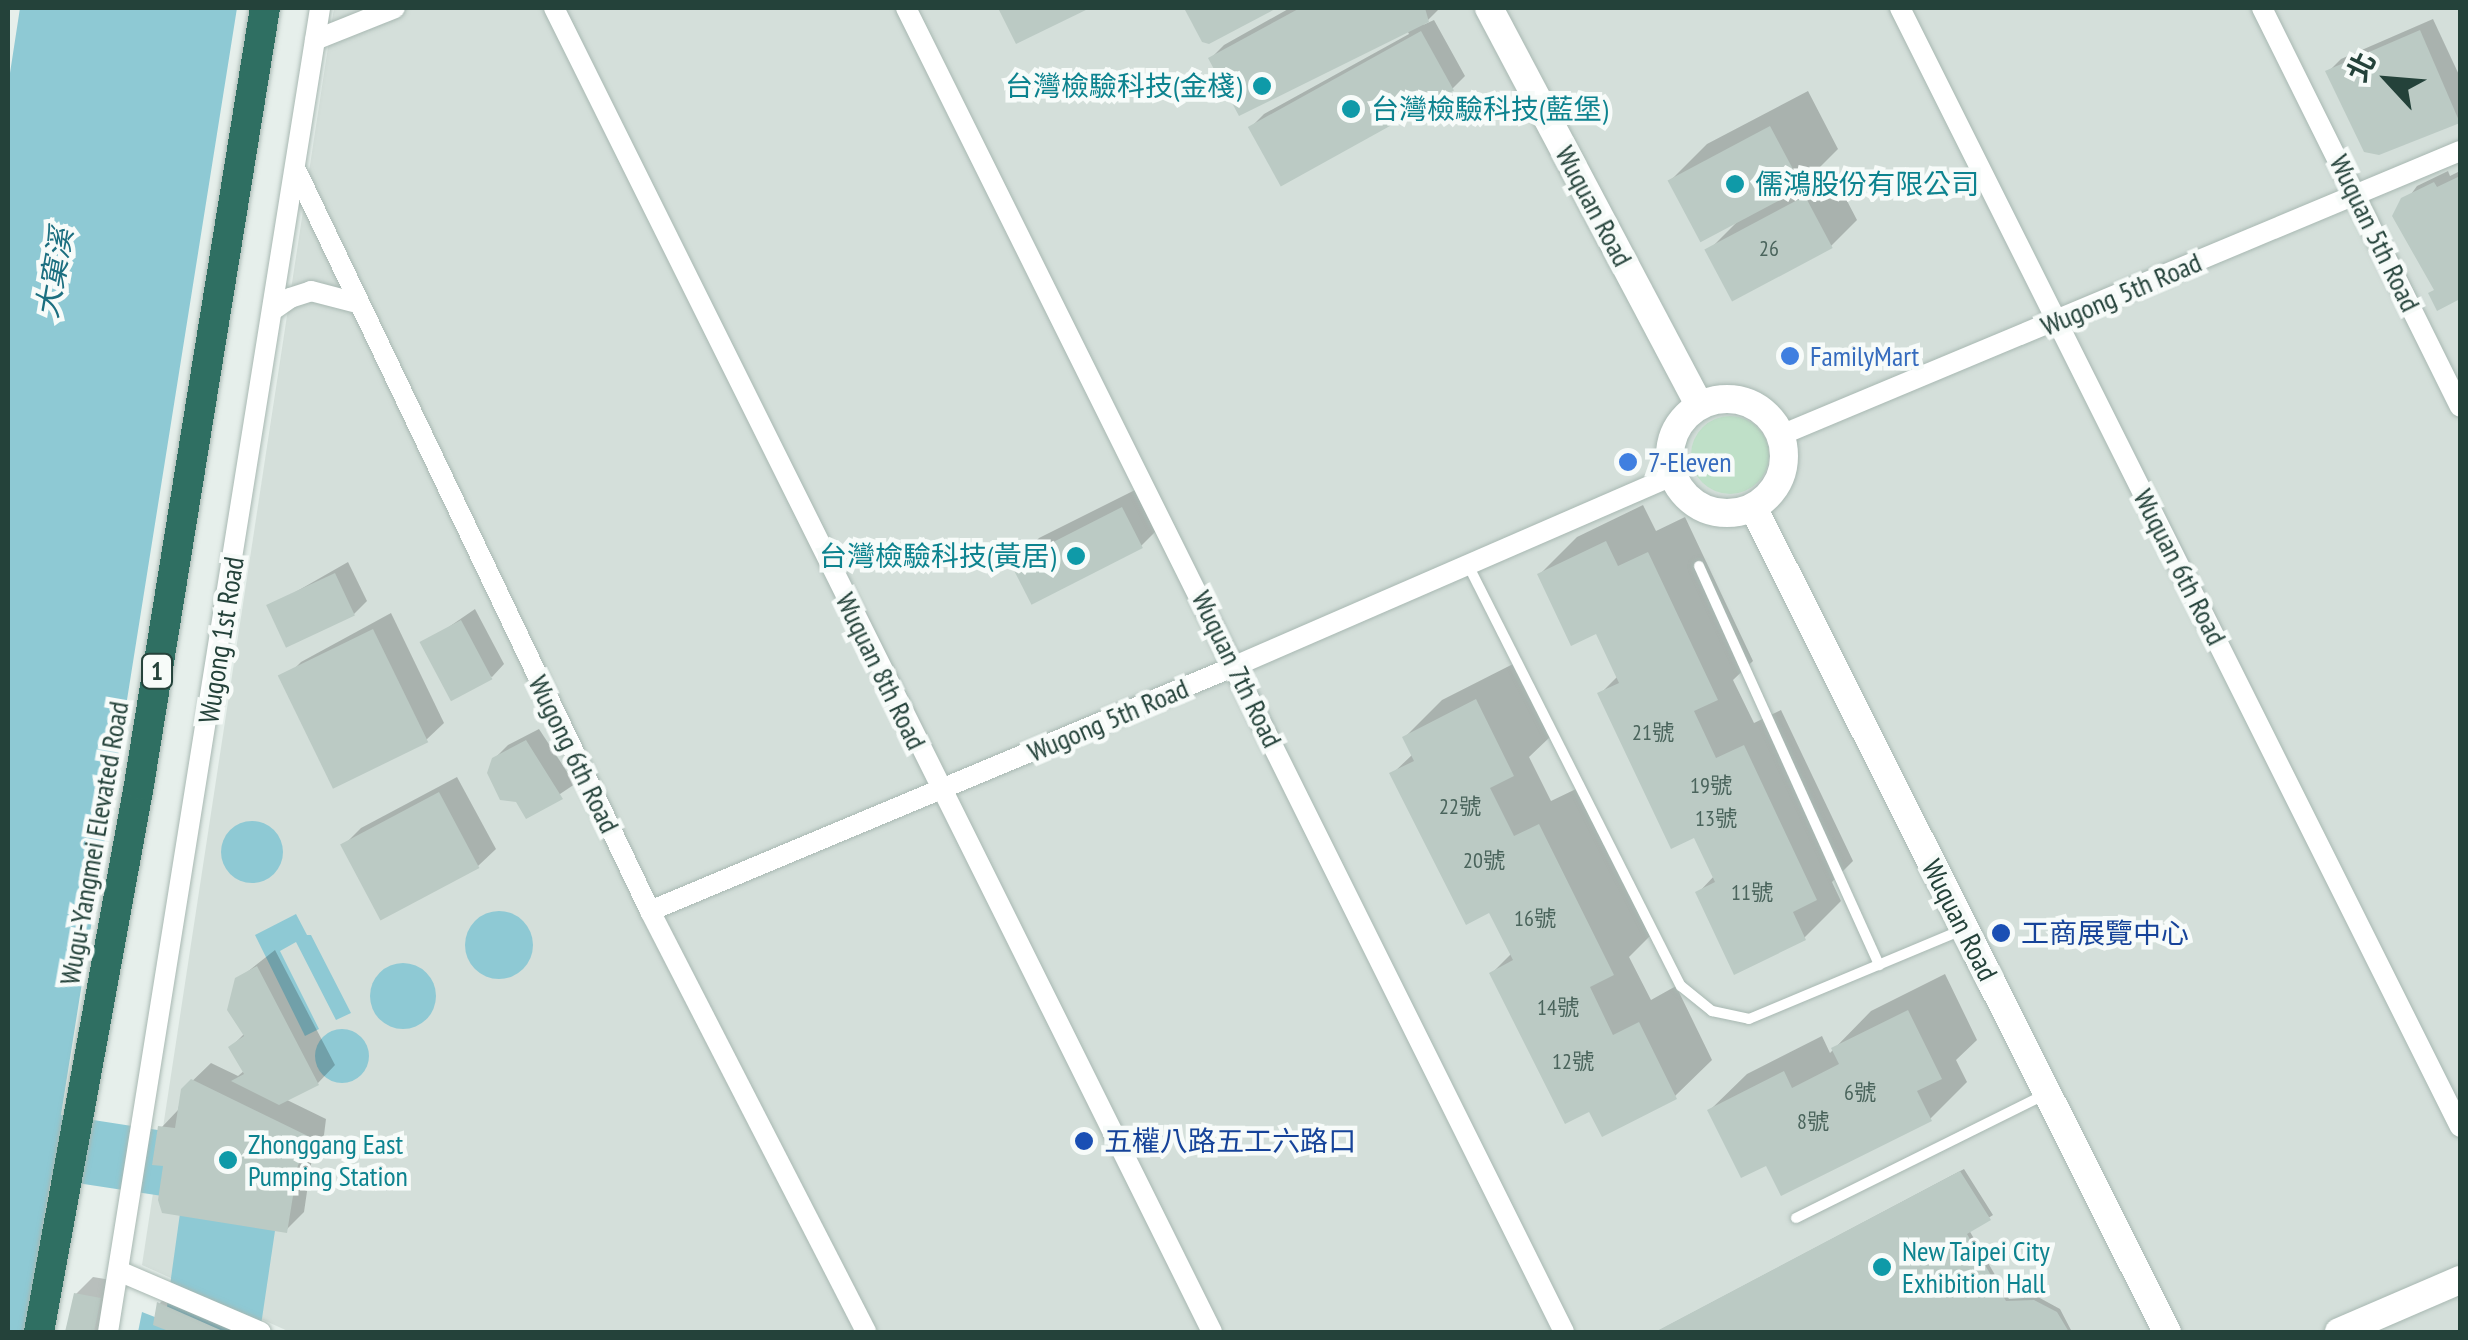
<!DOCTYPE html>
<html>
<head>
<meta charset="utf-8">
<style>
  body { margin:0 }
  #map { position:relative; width:2468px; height:1340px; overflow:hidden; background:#e6efeb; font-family:"PT Sans Narrow","Noto Sans TC",sans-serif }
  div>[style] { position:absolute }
  .built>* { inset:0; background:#d4dfda }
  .green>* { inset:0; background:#bfe0c8 }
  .round { border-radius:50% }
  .water>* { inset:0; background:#8ec9d4 }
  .shadow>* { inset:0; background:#0003 }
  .building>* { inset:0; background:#bbcac4; transform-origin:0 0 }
  .roads { filter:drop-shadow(0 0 2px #a8b8b2) drop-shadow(0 0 2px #a8b8b2) }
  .lane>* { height:10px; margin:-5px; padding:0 5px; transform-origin:5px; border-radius:5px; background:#fff }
  .street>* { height:20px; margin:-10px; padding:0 10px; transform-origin:10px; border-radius:10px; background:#fff }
  .secondary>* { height:28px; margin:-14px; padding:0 14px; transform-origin:14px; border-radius:14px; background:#fff }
  .secondary>.ring { margin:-14px; padding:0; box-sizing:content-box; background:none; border:28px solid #fff; border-radius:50% }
  .highway>* { height:30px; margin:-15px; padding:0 15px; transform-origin:15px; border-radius:15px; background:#2f6f62 }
  .dots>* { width:28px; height:28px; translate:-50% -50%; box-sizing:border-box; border:5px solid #f7fbf9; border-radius:50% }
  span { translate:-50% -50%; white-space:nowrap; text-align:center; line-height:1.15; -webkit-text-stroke:9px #f7fbf9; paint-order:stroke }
  .number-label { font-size:22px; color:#4a645c }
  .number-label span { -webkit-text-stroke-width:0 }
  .shield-label span { padding:2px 8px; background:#f7fbf9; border:2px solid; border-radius:8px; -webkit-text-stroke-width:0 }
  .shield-label { font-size:25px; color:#24423a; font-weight:700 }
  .culture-label { font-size:28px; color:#0d838f }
  .right { translate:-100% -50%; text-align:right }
  .left { translate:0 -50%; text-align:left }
  .street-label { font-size:28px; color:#24423a }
  .shop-label { font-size:28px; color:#366cbe }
  .transit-label { font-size:28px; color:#164399 }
  .water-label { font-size:30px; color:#1c6f80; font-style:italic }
  .frame { position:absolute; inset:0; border:10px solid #24423a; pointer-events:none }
  .north { position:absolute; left:2338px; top:30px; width:100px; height:100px; -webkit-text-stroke:8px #f7fbf9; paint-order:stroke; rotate:296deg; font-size:28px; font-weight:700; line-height:40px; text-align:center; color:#24423a }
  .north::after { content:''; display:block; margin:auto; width:35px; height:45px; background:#24423a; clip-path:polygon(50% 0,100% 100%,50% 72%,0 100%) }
</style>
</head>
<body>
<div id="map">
  <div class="built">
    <i style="clip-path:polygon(334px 8px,2460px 8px,2460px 1332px,290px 1332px,142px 1265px)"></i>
  </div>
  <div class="green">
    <i class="round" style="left:1691px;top:416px;width:78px;height:78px"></i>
  </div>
  <div class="water">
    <i style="clip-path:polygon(20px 8px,237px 8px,61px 1115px,287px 1150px,260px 1332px,138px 1332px,142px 1312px,165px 1321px,182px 1199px,51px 1179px,25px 1332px,8px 1332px,8px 86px)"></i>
    <i class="round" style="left:221px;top:821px;width:62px;height:62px"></i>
    <i class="round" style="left:465px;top:911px;width:68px;height:68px"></i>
    <i style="clip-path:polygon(296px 914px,307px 935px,311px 935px,351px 1013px,336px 1020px,296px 942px,280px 951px,319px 1029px,305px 1036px,255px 935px)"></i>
    <i class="round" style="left:370px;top:963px;width:66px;height:66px"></i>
    <i class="round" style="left:315px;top:1029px;width:54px;height:54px"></i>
  </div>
  <div class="shadow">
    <i style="clip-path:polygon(1290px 8px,1440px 8px,1423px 25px,1434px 20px,1465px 76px,1452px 89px,1251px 127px,1264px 114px,1409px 34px,1407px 30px,1211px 58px,1224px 45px)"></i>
    <i style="clip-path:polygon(2433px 19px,2460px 77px,2460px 120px,2379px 153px,2328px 72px,2341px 59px)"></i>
    <i style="clip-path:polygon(1808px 91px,1838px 149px,1799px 188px,1832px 172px,1857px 220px,1831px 246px,1708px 251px,1738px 221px,1670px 181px,1707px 144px)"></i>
    <i style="clip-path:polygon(2448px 171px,2450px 176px,2460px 171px,2460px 296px,2438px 308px,2436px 289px,2395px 216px,2417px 186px)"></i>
    <i style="clip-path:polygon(1149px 483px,1167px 520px,1141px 546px,1013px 564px,1039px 538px)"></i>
    <i style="clip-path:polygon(1643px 505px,1656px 531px,1685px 517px,1753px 661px,1733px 680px,1754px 723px,1781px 710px,1853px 861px,1832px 882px,1841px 901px,1804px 938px,1698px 893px,1715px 875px,1696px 834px,1600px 694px,1618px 676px,1597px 631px,1540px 574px,1577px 537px)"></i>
    <i style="clip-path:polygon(348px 562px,367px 601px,354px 614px,272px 611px,285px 598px)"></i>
    <i style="clip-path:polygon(475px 609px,504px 664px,492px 677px,424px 644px)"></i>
    <i style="clip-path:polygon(391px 613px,444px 723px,426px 740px,283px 680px,301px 662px)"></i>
    <i style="clip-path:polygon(1513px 664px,1550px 737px,1529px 757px,1551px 801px,1576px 789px,1650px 936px,1629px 957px,1651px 1000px,1676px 986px,1712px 1060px,1675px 1096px,1590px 1108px,1492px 973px,1512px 953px,1490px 910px,1392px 774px,1413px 754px,1405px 737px,1442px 700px)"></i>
    <i style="clip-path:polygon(539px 729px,575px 784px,527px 816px,494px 759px,508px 745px)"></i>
    <i style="clip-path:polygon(457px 777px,496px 849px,478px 866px,343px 846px,361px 828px)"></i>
    <i style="clip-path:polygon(275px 950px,335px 1065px,318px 1083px,285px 1099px,326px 1119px,324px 1135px,314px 1144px,304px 1212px,286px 1230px,166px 1164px,161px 1128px,178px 1110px,183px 1090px,211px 1063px,238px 1076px,245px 1070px,231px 1047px,245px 1033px,237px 980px)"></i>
    <i style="clip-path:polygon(1945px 974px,1977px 1040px,1956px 1060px,1967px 1082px,1930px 1119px,1768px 1162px,1710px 1110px,1747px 1074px,1822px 1036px,1830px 1053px,1871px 1011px)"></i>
    <i style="clip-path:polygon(1964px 1169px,1993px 1215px,1969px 1230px,2009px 1299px,2038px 1297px,2060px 1309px,2072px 1332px,1656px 1332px)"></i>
    <i style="clip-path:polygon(93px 1277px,117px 1281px,106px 1332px,68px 1332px,76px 1294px)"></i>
    <i style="clip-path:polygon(172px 1290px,265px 1332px,177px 1332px,156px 1323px,160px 1303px)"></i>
  </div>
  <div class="building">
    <i style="clip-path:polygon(998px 8px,1090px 8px,1016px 44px)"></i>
    <i style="clip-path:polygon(1184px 8px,1277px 8px,1209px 44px,1202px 42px)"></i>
    <i style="clip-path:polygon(1300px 8px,1425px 8px,1429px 22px,1239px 116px,1208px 58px)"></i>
    <i style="clip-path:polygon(2420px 30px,2460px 123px,2379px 155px,2364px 152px,2325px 71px)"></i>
    <i style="left:1421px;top:31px;width:68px;height:198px;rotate:61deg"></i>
    <i style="left:1770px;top:126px;width:70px;height:116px;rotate:62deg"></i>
    <i style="clip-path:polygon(2460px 176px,2460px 299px,2437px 311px,2428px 293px,2434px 290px,2392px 216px,2401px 198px,2434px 182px,2437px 187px)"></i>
    <i style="left:1805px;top:196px;width:59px;height:114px;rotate:62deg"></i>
    <i style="left:1122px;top:507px;width:46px;height:125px;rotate:63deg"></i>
    <i style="clip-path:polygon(1606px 541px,1618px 566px,1648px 552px,1718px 700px,1694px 711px,1716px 758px,1744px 745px,1817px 900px,1793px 912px,1806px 940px,1734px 975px,1695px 892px,1715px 882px,1694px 838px,1671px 849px,1597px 693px,1619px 683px,1596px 634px,1571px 646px,1537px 574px)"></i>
    <i style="left:335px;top:573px;width:47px;height:76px;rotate:65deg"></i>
    <i style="left:461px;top:620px;width:67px;height:47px;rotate:62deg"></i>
    <i style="left:373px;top:629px;width:126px;height:106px;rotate:64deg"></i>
    <i style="clip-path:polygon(1476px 699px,1514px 776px,1490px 788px,1514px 836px,1539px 824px,1614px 975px,1590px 987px,1613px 1035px,1639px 1022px,1677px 1099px,1602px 1137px,1589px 1112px,1565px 1124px,1489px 973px,1513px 960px,1489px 913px,1466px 925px,1389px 773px,1414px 761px,1402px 737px)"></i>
    <i style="clip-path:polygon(526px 740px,563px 799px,526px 819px,516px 802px,500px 800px,487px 773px,492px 758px)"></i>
    <i style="left:439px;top:792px;width:86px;height:112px;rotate:62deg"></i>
    <i style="clip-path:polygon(257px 966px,319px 1085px,279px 1105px,231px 1081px,244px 1074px,228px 1047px,244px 1036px,227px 1010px,235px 978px)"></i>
    <i style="clip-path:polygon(1908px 1010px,1942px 1079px,1917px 1091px,1932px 1121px,1781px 1196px,1766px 1166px,1741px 1178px,1707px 1110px,1784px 1071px,1792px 1088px,1839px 1064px,1831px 1048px)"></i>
    <i style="clip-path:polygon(191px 1079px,310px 1137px,307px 1155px,298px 1165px,287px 1233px,162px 1213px,158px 1200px,163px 1166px,152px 1165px,158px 1126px,175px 1128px,181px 1089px)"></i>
    <i style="clip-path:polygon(1960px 1171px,1991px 1220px,1967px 1234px,2006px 1301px,2034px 1300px,2057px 1312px,2069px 1332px,1655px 1332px)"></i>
    <i style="clip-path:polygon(74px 1293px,101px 1298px,94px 1332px,65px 1332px)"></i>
    <i style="clip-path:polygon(157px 1302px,225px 1332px,171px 1332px,153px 1325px)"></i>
  </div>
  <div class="roads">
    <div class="lane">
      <i style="left:1468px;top:565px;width:472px;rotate:63.2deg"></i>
      <i style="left:1681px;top:986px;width:40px;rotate:39deg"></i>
      <i style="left:1712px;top:1011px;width:38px;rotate:12deg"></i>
      <i style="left:1749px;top:1019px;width:233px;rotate:-22.7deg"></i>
      <i style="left:1699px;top:566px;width:438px;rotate:65.7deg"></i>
      <i style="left:1796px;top:1218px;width:279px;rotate:-26.4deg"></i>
    </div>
    <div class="street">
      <i style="left:554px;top:8px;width:1478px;rotate:63.57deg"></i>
      <i style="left:906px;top:8px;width:1478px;rotate:63.57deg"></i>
      <i style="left:1900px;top:8px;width:1251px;rotate:63.41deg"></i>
      <i style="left:2262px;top:8px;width:445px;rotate:63.6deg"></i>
      <i style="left:315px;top:40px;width:86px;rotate:-21.8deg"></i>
      <i style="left:297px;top:172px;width:819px;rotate:64.47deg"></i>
      <i style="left:650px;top:911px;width:473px;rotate:62.8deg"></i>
      <i style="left:273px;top:310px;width:21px;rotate:-35deg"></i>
      <i style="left:290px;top:298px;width:22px;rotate:-18deg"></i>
      <i style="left:311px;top:291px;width:48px;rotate:14.6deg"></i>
      <i style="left:1781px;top:435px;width:736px;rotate:-22.7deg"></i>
      <i style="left:650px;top:911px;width:634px;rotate:-22.72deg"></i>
      <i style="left:1235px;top:666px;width:477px;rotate:-23.5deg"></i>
      <i style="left:121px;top:1272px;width:152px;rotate:23.2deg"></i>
      <i style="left:108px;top:1332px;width:1341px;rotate:-80.9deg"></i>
    </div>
    <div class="secondary">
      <i style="left:1489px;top:8px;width:449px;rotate:62.1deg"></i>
      <i class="ring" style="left:1670px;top:399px;width:86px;height:86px"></i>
      <i style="left:1753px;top:507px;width:923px;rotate:63.35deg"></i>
      <i style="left:2339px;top:1332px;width:132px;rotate:-23.3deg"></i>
    </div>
    <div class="highway">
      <i style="left:39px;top:1332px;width:556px;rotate:-79.64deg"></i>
      <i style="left:139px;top:785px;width:787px;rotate:-80.79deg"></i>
    </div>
  </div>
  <div class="dots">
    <i style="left:1262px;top:86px;background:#0f9aa8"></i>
    <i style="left:1351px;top:109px;background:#0f9aa8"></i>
    <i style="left:1735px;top:184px;background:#0f9aa8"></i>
    <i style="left:1790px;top:356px;background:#3f7fe0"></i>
    <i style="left:1628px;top:462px;background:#3f7fe0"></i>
    <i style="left:1076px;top:556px;background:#0f9aa8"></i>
    <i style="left:2001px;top:933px;background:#1a4fb4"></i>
    <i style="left:1084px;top:1141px;background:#1a4fb4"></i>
    <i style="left:228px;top:1160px;background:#0f9aa8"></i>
    <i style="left:1882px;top:1267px;background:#0f9aa8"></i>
  </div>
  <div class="number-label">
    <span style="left:1769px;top:249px">26</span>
    <span style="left:1653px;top:733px">21號</span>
    <span style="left:1711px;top:786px">19號</span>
    <span style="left:1460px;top:807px">22號</span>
    <span style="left:1716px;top:819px">13號</span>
    <span style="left:1484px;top:861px">20號</span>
    <span style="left:1752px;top:893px">11號</span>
    <span style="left:1535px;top:919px">16號</span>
    <span style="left:1558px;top:1008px">14號</span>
    <span style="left:1573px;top:1062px">12號</span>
    <span style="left:1860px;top:1093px">6號</span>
    <span style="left:1813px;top:1122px">8號</span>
  </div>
  <div class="shield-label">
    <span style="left:157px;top:671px">1</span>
  </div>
  <div class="culture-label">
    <span class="right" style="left:1242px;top:86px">台灣檢驗科技(金棧)</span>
    <span class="left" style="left:1371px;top:109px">台灣檢驗科技(藍堡)</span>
    <span class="left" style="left:1755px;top:184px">儒鴻股份有限公司</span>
    <span class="right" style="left:1056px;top:556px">台灣檢驗科技(黃居)</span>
    <span class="left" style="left:248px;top:1160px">Zhonggang East<br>Pumping Station</span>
    <span class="left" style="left:1902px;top:1267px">New Taipei City<br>Exhibition Hall</span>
  </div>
  <div class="street-label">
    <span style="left:1594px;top:206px;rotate:62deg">Wuquan Road</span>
    <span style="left:2375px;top:233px;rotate:64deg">Wuquan 5th Road</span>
    <span style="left:2121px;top:294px;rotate:-23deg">Wugong 5th Road</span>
    <span style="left:2180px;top:567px;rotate:63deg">Wuquan 6th Road</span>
    <span style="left:221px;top:640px;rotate:-81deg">Wugong 1st Road</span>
    <span style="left:1237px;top:669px;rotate:64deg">Wuquan 7th Road</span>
    <span style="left:881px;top:671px;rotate:64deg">Wuquan 8th Road</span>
    <span style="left:1108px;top:720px;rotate:-23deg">Wugong 5th Road</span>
    <span style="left:574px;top:754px;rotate:64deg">Wugong 6th Road</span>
    <span style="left:94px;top:843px;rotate:-80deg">Wugu-Yangmei Elevated Road</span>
    <span style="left:1960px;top:920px;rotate:63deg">Wuquan Road</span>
  </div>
  <div class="shop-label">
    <span class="left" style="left:1810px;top:356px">FamilyMart</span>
    <span class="left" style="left:1648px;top:462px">7-Eleven</span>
  </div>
  <div class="transit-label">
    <span class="left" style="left:2021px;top:933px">工商展覽中心</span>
    <span class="left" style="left:1104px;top:1141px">五權八路五工六路口</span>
  </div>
  <div class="water-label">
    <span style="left:54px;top:273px;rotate:-80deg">大窠溪</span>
  </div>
  <div class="frame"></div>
  <div class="north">北</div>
</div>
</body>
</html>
